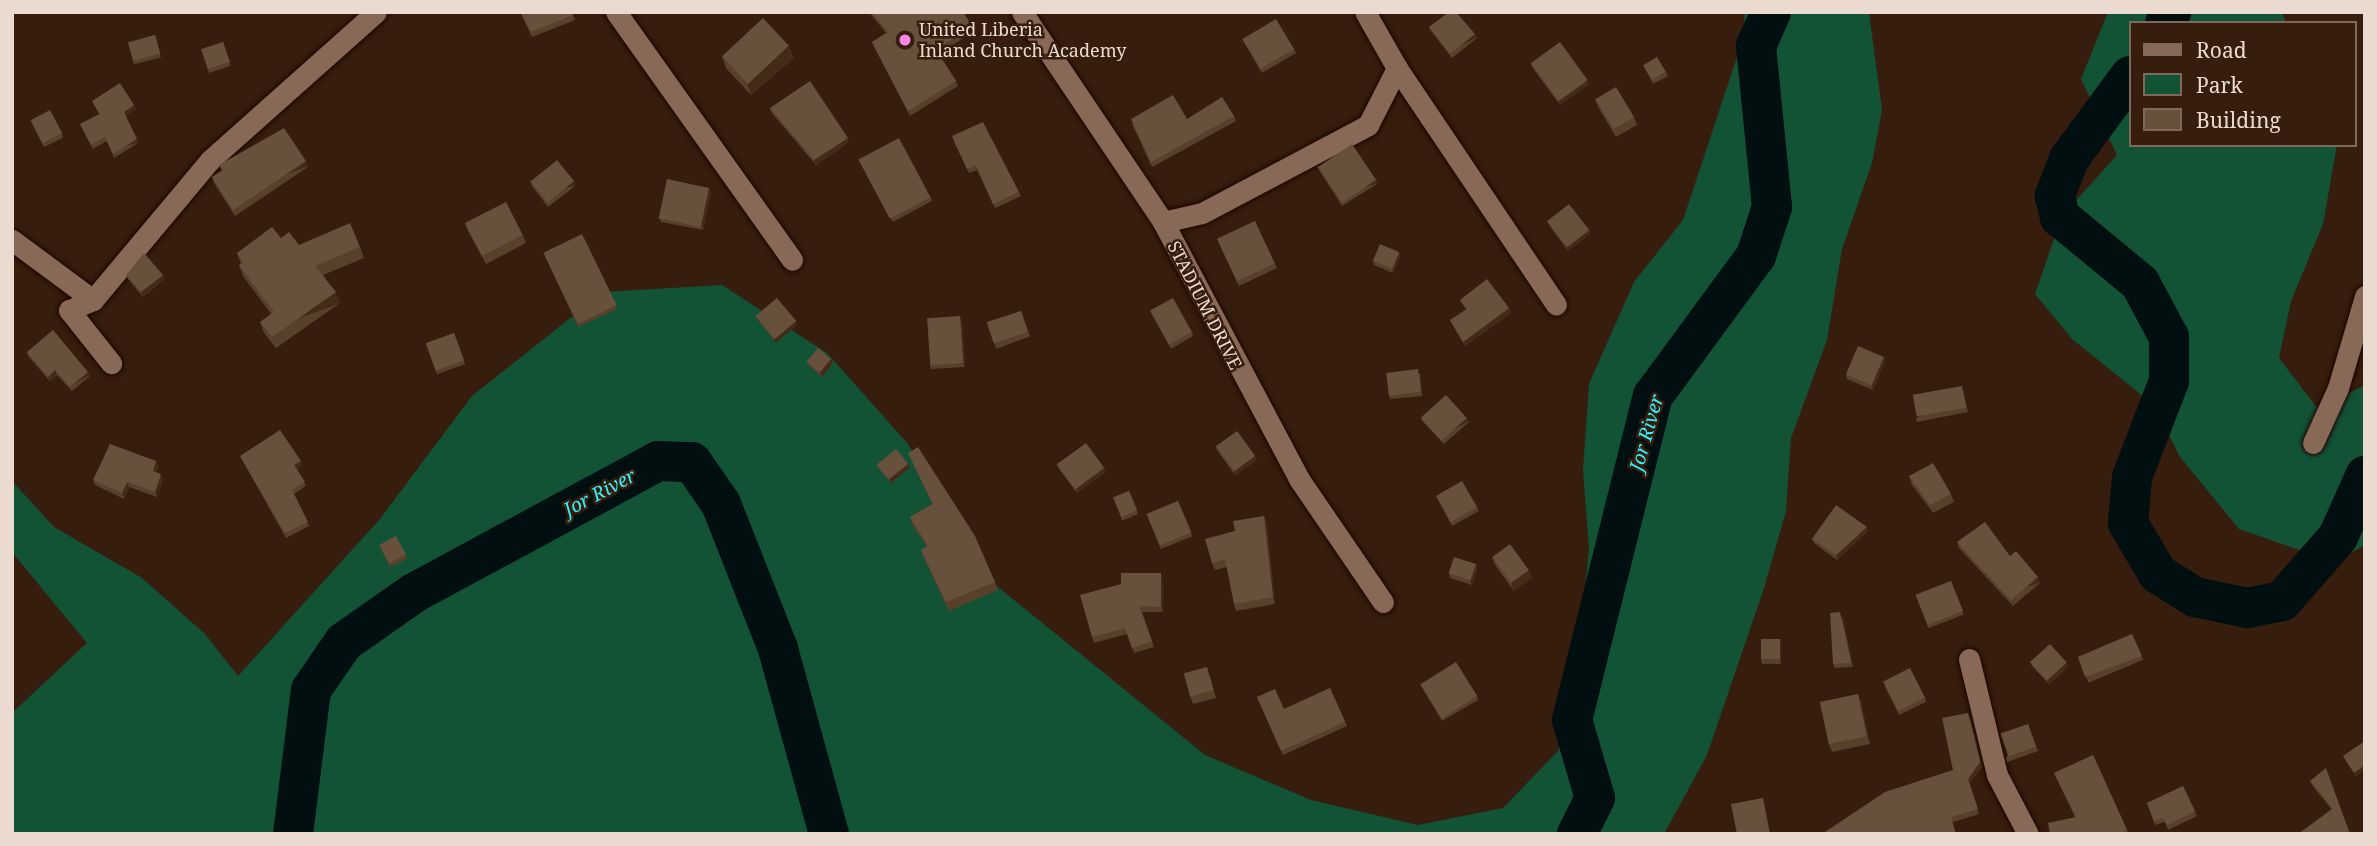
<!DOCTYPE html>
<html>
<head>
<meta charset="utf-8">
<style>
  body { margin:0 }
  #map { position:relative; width:2377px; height:846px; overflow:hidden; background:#361d0d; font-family:"Noto Serif",serif }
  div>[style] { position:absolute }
  .green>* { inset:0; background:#125336 }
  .river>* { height:40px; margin:-20px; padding:0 20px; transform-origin:20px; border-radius:20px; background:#020f10 }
  .roads { filter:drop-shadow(0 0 2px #1d0600) drop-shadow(0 0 2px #1d0600) }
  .minor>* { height:21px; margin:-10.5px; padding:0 10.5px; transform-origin:10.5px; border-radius:10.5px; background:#886958 }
  .wall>* { inset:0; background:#57412b; transform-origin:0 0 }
  .shaded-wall>* { inset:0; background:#432b18; transform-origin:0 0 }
  .building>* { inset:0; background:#67513d; transform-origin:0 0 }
  .dots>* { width:19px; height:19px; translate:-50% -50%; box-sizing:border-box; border:4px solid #361d0d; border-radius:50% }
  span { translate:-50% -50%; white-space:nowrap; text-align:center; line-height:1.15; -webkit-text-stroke:5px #361d0d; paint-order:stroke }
  .poi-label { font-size:18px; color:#ebdad0 }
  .left { translate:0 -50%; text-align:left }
  .street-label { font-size:18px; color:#ebdad0 }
  .water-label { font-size:19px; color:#2ff3fe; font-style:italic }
  .frame { position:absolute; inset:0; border:14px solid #ebdad0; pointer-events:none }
  .legend { position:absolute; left:2129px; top:21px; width:228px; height:126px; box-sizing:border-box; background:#361d0d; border:2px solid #7e695b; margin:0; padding:9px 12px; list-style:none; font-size:21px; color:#ebdad0 }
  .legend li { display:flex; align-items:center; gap:14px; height:35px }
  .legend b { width:35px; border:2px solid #7e695b }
</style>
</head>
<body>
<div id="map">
  <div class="green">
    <i style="clip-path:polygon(1745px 12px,1869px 12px,1882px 110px,1872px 163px,1842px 249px,1827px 340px,1791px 438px,1786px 511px,1764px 588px,1707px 755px,1664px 834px,12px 834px,12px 713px,87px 643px,12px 552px,12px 481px,54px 527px,142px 578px,205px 634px,238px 676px,380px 519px,472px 396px,603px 292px,722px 285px,827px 353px,908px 444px,987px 578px,1205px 755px,1311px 800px,1418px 825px,1503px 808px,1558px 751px,1576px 686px,1589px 548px,1583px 470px,1589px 384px,1634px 282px,1683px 220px,1743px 39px)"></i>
    <i style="clip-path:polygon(2108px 12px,2282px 12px,2286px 23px,2130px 23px,2130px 145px,2337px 145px,2323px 224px,2291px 301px,2279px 358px,2318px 409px,2365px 385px,2365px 545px,2334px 562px,2239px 529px,2180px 457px,2154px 405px,2072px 339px,2035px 294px,2062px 216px,2117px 155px,2081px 79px)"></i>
  </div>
  <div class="river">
    <i style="left:2165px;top:23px;width:13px;rotate:-61deg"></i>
    <i style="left:2130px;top:76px;width:103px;rotate:126.3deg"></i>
    <i style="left:2069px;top:159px;width:40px;rotate:111deg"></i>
    <i style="left:2055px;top:196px;width:22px;rotate:77deg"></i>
    <i style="left:2060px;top:217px;width:104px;rotate:39.5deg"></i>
    <i style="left:2140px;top:283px;width:61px;rotate:61.8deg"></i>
    <i style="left:2169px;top:337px;width:44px;rotate:90deg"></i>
    <i style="left:2169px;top:381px;width:103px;rotate:111.1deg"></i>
    <i style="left:2132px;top:477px;width:46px;rotate:95deg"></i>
    <i style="left:2128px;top:523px;width:59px;rotate:59.5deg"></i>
    <i style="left:2158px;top:574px;width:44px;rotate:31.9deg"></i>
    <i style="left:2195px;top:597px;width:53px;rotate:11.9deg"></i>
    <i style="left:2247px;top:608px;width:36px;rotate:-11deg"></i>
    <i style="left:2282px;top:601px;width:85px;rotate:-48.8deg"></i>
    <i style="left:2338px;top:537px;width:67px;rotate:-66.1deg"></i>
    <i style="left:293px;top:834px;width:145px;rotate:-82.9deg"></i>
    <i style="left:311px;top:690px;width:58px;rotate:-55.5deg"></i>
    <i style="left:344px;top:642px;width:85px;rotate:-35deg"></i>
    <i style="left:414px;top:593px;width:277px;rotate:-28.4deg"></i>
    <i style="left:658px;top:461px;width:34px;rotate:2deg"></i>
    <i style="left:692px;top:462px;width:51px;rotate:55.4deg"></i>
    <i style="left:721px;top:504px;width:156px;rotate:68.5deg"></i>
    <i style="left:778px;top:649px;width:192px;rotate:74.6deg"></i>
    <i style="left:1577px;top:834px;width:40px;rotate:-63.4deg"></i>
    <i style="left:1595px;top:798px;width:81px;rotate:-106.4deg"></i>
    <i style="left:1572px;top:720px;width:334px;rotate:-76deg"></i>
    <i style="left:1653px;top:396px;width:174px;rotate:-53.7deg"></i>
    <i style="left:1756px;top:256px;width:52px;rotate:-71.9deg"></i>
    <i style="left:1772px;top:207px;width:162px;rotate:-95.7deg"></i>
    <i style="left:1756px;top:46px;width:37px;rotate:-66deg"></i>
  </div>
  <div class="roads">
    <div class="minor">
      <i style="left:616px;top:12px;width:304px;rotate:54.6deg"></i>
      <i style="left:1022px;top:12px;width:253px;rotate:56.1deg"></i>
      <i style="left:1163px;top:222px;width:291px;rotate:62.1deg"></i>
      <i style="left:1299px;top:479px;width:149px;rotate:55.7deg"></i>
      <i style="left:1397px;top:68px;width:285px;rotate:56.1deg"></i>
      <i style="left:1163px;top:222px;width:40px;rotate:-13deg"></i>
      <i style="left:1202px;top:213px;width:188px;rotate:-27.9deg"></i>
      <i style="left:1368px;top:125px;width:64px;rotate:-63deg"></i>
      <i style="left:1397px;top:68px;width:64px;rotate:-119.7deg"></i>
      <i style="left:12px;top:240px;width:101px;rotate:36.5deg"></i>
      <i style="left:93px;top:300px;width:26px;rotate:157deg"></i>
      <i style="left:69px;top:310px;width:68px;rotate:51.6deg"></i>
      <i style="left:93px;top:300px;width:182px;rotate:-50.1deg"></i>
      <i style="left:210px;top:160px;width:222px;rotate:-41.7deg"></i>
      <i style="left:2313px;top:443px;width:60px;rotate:-65.6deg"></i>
      <i style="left:2338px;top:388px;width:96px;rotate:-73.6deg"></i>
      <i style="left:1969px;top:659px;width:119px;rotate:76.4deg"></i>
      <i style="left:1997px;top:775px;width:67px;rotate:62.3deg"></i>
    </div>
  </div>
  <div class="wall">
    <i style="clip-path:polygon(520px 12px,572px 12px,575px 20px,532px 37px)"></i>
    <i style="clip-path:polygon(869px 12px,963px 12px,972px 26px,974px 31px,939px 54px,956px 81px,958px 86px,910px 116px,874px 47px,872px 42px,886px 33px)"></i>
    <i style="clip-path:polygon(1429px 27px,1475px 34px,1477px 38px,1452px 58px,1431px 31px)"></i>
    <i style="left:155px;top:35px;width:23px;height:28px;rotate:75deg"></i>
    <i style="clip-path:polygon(1242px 39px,1294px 49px,1296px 53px,1262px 73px)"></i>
    <i style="left:223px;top:42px;width:25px;height:23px;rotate:72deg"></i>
    <i style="clip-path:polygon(722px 56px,794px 58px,751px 95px,726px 68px)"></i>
    <i style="clip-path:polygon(1531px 63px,1589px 84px,1560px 105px,1532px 67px)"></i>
    <i style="clip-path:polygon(1643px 65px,1666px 72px,1668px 76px,1653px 84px)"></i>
    <i style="clip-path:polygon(1595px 99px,1634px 117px,1637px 125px,1616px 137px,1598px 107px)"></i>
    <i style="clip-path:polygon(92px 101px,134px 105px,136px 109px,125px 116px,138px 143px,114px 158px,107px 141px,93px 149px,80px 124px,99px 114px)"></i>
    <i style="clip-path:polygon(770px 108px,849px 142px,816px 165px,771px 112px)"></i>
    <i style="clip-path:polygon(1234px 116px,1236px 121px,1152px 167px,1132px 124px,1187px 119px)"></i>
    <i style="clip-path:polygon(32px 124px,62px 133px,63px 138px,44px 147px)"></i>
    <i style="clip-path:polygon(953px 140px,1019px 192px,1021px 196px,995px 208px,977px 170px,969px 173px)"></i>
    <i style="clip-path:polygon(859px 160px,931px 197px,932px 201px,893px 222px)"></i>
    <i style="clip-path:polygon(219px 165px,308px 167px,235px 216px,214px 183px,212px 177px,222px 171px)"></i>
    <i style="clip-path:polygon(1317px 166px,1376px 180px,1377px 184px,1342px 206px,1319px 170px)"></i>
    <i style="clip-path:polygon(530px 181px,574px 181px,575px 186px,548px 207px,532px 186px)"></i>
    <i style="clip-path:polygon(711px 192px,703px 230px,661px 222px,659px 218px)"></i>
    <i style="clip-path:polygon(1547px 221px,1589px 230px,1590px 234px,1568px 251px,1549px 225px)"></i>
    <i style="clip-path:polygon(465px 223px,523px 235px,526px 243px,486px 264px,468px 231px)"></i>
    <i style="clip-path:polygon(281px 238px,299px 245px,360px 247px,364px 258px,323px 275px,340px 303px,276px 348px,264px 333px,260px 322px,271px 314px,243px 276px,239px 265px,241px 264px,237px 253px)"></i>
    <i style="clip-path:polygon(1219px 243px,1275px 264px,1277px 268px,1239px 286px)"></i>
    <i style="clip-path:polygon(1399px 252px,1400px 257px,1393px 273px,1374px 265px,1373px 261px)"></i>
    <i style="clip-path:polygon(545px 256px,616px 305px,617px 309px,578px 327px)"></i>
    <i style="clip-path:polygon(126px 275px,163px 275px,164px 279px,143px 297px,128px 279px)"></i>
    <i style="clip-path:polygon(1460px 300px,1509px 308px,1511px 313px,1465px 346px,1450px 320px,1466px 310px)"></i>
    <i style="left:1021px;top:311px;width:27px;height:36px;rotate:70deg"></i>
    <i style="clip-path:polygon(1150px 311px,1192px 332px,1193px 336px,1171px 349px)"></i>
    <i style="clip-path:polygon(755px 315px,797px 325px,776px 343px,757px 319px)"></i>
    <i style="clip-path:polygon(962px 320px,965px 367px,931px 369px,930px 365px)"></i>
    <i style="left:454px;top:333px;width:33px;height:30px;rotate:70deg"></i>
    <i style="clip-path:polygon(27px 352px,88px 372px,90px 376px,72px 391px,57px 375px,50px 381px,28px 356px)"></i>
    <i style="clip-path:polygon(1884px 357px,1885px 361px,1873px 390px,1847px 379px,1846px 375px)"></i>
    <i style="clip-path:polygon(807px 362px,833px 363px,822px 377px,809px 366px)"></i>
    <i style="clip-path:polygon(1420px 373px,1422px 396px,1390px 399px,1389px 395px)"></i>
    <i style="clip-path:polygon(1963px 390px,1968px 412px,1917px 422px,1916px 418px)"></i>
    <i style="clip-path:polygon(1421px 418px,1467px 418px,1469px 422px,1444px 444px,1423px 422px)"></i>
    <i style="clip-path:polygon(1216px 446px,1257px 460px,1235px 475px,1217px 450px)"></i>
    <i style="clip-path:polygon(908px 453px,995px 582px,998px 590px,949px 611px,924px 559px,921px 550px,927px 547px,913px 526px,910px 517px,932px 504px)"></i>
    <i style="clip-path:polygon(240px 456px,302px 465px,297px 469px,306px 486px,294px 494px,309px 526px,286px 538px)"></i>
    <i style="clip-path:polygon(156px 461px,158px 467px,156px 472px,163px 479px,157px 497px,129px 487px,124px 499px,95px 485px,93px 480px)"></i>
    <i style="clip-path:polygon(908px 464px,910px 468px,891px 483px,879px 469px,877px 465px)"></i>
    <i style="clip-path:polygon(1057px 465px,1106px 472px,1077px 493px,1059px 469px)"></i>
    <i style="clip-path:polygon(1909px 476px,1951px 494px,1954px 502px,1933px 513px,1912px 485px)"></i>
    <i style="left:1129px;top:491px;width:25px;height:17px;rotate:69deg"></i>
    <i style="clip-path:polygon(1436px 496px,1477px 507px,1479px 511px,1452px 526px)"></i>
    <i style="left:1178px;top:501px;width:38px;height:34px;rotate:68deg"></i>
    <i style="clip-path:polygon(1264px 516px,1267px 524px,1275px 604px,1236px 611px,1234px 604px,1227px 567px,1215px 570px,1212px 563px,1235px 531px)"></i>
    <i style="clip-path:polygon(1868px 531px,1837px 560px,1814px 543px,1812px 539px)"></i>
    <i style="clip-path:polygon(1957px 542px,2010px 556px,2040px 583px,2013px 606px,1959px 548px)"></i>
    <i style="clip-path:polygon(379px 545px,406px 555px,407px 559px,390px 567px)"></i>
    <i style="clip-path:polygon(1492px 557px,1529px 570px,1532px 578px,1514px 591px,1495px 565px)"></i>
    <i style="clip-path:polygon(1476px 564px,1477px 569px,1472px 585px,1450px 578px,1449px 573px)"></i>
    <i style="clip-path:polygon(1163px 579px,1163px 612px,1142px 612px,1154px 647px,1134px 653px,1127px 634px,1094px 643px,1092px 637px)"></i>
    <i style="left:1951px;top:581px;width:36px;height:38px;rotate:69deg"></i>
    <i style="clip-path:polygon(1842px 616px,1853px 667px,1835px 668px,1833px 664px)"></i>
    <i style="left:2132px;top:634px;width:28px;height:59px;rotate:67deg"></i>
    <i style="clip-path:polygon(1780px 639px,1781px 644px,1781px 664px,1762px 664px,1761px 659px)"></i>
    <i style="clip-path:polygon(2030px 662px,2068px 667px,2049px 684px,2032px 666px)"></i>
    <i style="clip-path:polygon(1210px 676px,1216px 698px,1193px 704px,1190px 696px)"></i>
    <i style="clip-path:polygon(1420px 684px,1477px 696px,1478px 700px,1442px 721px)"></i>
    <i style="clip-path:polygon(1884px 685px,1925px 697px,1926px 702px,1899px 715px)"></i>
    <i style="clip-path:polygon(1330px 688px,1347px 726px,1283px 755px,1257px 697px,1284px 709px)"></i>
    <i style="clip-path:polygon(1858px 694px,1861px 702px,1870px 744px,1832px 752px,1829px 744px)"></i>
    <i style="clip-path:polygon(1970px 718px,1982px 767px,1969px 784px,1979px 814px,1953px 822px,1822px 834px,1953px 770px)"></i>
    <i style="clip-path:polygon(2028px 724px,2038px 751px,2007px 762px,2006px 758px)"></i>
    <i style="clip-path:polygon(2093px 755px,2129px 834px,2050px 834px,2075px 817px,2054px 773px)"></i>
    <i style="clip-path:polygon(2310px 781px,2350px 834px,2312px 785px)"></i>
    <i style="clip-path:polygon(2183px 786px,2197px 816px,2168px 830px,2165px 822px,2155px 825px,2147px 803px)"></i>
  </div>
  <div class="shaded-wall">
    <i style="left:972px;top:26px;width:5px;height:43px;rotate:68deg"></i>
    <i style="left:1475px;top:34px;width:4px;height:32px;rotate:63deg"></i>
    <i style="clip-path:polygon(789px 46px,794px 58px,751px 95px,747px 83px)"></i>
    <i style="clip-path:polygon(1588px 80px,1589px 84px,1560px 105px,1558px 101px)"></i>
    <i style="clip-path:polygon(134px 105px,136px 109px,125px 116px,124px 112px)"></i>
    <i style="clip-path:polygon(848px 138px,849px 142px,816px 165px,814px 160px)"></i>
    <i style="left:137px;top:139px;width:4px;height:28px;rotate:76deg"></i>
    <i style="left:306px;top:161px;width:6px;height:88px;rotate:72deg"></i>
    <i style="left:1376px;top:180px;width:4px;height:41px;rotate:76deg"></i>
    <i style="left:574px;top:181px;width:5px;height:36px;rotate:79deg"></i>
    <i style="clip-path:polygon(709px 188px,711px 192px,703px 230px,701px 226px)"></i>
    <i style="clip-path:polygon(1589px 230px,1590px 234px,1568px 251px,1566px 247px)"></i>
    <i style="clip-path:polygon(1399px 252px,1400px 257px,1393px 273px,1392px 269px)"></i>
    <i style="clip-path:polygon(163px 275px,164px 279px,143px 297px,141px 292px)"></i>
    <i style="left:336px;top:292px;width:12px;height:78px;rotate:70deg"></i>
    <i style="clip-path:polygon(1509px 308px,1511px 313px,1465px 346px,1463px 342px)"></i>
    <i style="clip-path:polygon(960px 316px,962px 320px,965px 367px,963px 363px)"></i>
    <i style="clip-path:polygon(796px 321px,797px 325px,776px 343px,774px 339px)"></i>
    <i style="clip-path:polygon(1884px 357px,1885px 361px,1873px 390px,1871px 386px)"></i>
    <i style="clip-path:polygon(831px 359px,833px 363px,822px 377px,820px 373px)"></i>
    <i style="clip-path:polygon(55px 370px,57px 375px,50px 381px,48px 377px)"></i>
    <i style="left:88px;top:372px;width:4px;height:23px;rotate:63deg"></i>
    <i style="left:1467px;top:418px;width:4px;height:33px;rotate:63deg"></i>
    <i style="clip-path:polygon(1255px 456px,1257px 460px,1235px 475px,1234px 471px)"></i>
    <i style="clip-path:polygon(156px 461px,158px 467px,154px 476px,153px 471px)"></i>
    <i style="clip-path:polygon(301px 461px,302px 465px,296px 469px,294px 465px)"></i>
    <i style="clip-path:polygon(908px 464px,910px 468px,891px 483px,890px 479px)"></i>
    <i style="clip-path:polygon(1104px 468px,1106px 472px,1077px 493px,1076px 489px)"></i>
    <i style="clip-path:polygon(161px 474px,163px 479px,157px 497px,155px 492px)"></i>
    <i style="clip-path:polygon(127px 482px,129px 487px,124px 499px,122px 493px)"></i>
    <i style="clip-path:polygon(1264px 516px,1267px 524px,1275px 604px,1273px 597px)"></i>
    <i style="clip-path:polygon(1867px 527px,1868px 531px,1837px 560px,1836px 555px)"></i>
    <i style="clip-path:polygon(1476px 564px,1477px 569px,1472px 585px,1470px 581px)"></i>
    <i style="clip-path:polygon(1529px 570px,1532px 578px,1514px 591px,1511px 583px)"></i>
    <i style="clip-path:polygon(1161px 573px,1163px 579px,1163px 612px,1161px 607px)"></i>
    <i style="left:2038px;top:577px;width:6px;height:35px;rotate:72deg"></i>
    <i style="clip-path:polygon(1780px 639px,1781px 644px,1781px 664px,1780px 659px)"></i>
    <i style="clip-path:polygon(2067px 663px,2068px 667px,2049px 684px,2047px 680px)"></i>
    <i style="clip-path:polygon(1858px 694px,1861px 702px,1870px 744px,1867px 736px)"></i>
    <i style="clip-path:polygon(1968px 713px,1982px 767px,1969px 784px,1979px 814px,1968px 779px)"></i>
    <i style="clip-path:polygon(2365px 765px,2365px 770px,2355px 777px,2354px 773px)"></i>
  </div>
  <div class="building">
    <i style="clip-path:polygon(521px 12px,572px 12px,573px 15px,531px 32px)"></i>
    <i style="clip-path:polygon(871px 12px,963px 12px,972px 26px,936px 50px,956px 81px,908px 111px,872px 42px,888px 32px)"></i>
    <i style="clip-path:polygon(1449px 12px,1456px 12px,1475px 34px,1450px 54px,1429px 27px)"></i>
    <i style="left:763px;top:18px;width:38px;height:56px;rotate:47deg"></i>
    <i style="left:1276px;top:19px;width:35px;height:39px;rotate:59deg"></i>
    <i style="left:155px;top:35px;width:19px;height:28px;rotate:74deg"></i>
    <i style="left:223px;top:42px;width:21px;height:23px;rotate:71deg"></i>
    <i style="left:1560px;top:42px;width:47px;height:36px;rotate:54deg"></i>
    <i style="left:1657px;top:57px;width:17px;height:16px;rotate:59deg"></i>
    <i style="clip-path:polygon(810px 81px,848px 138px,814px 160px,770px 108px)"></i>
    <i style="clip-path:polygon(120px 83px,134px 105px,124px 112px,137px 139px,113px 154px,105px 137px,91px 145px,80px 124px,100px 114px,92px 101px)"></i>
    <i style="left:1616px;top:87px;width:35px;height:24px;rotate:59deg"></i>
    <i style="clip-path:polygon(1173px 95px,1187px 119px,1222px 97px,1234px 116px,1151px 162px,1131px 119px)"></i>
    <i style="left:50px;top:110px;width:26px;height:22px;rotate:62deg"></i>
    <i style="clip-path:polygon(983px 122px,1019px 192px,993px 204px,976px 165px,967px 169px,952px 136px)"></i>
    <i style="clip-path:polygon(284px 128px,306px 161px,233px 210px,212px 177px,223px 170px,219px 165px)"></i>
    <i style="left:899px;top:138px;width:67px;height:46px;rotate:62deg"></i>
    <i style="left:1352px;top:144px;width:43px;height:41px;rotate:56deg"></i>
    <i style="left:557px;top:160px;width:27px;height:34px;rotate:51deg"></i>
    <i style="left:667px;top:179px;width:43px;height:40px;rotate:12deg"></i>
    <i style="left:506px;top:202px;width:37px;height:46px;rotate:63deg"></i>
    <i style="left:1569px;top:204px;width:33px;height:28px;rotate:52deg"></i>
    <i style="left:1255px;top:221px;width:47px;height:42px;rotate:65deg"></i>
    <i style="clip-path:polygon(350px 223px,360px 247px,315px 266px,336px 292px,272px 337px,260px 322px,274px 312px,239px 265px,243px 262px,237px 253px,272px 227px,281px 238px,289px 232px,299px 245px)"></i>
    <i style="left:582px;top:234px;width:79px;height:43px;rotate:64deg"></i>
    <i style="left:1380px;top:244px;width:21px;height:18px;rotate:23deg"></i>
    <i style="clip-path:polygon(144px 253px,163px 275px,141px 292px,126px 275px)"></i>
    <i style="clip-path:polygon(1487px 279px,1509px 308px,1463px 342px,1450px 320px,1467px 309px,1460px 300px)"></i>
    <i style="left:777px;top:298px;width:30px;height:28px;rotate:50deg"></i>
    <i style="left:1173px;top:298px;width:39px;height:26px;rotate:61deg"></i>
    <i style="left:1021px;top:311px;width:22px;height:36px;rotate:72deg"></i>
    <i style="left:960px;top:316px;width:47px;height:33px;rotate:86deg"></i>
    <i style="clip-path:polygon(53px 330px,88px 372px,70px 387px,55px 370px,48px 377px,27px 352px)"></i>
    <i style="left:454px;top:333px;width:29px;height:30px;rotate:70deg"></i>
    <i style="left:1858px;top:346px;width:28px;height:31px;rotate:23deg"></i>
    <i style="left:818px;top:348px;width:17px;height:18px;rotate:40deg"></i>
    <i style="left:1418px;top:369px;width:23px;height:32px;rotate:83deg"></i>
    <i style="left:1962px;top:386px;width:22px;height:50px;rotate:80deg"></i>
    <i style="left:1446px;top:395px;width:31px;height:34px;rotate:48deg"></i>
    <i style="clip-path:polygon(280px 430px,301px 461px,294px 465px,305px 482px,292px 490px,308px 522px,285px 533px,240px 456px)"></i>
    <i style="left:1237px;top:431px;width:31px;height:26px;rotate:54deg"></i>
    <i style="left:1086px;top:443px;width:31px;height:36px;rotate:54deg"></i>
    <i style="clip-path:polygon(110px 444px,156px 461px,153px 471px,161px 474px,155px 492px,127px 482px,122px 493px,93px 480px)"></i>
    <i style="clip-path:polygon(918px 447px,975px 536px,995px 582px,946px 602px,921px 550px,928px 546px,910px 517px,933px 504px,908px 453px)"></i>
    <i style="left:896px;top:449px;width:19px;height:25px;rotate:51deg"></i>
    <i style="clip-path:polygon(1933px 463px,1951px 494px,1930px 505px,1909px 476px)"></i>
    <i style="left:1462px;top:481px;width:30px;height:30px;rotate:60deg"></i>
    <i style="left:1129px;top:491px;width:21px;height:17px;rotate:67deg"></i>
    <i style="left:1178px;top:501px;width:34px;height:34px;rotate:67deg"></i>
    <i style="clip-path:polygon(1836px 505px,1867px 527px,1836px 555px,1812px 539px)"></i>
    <i style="clip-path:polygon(1264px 516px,1273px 597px,1234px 604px,1225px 559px,1212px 563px,1205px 539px,1235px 531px,1233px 521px)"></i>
    <i style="clip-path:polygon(1985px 522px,2010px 556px,2016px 551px,2038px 577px,2011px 600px,1957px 542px)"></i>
    <i style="left:396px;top:536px;width:21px;height:19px;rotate:62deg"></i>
    <i style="left:1510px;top:544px;width:32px;height:22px;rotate:54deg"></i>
    <i style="left:1454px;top:557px;width:23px;height:17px;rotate:18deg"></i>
    <i style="clip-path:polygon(1121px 573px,1161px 573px,1161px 607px,1139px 606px,1152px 641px,1132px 648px,1125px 628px,1092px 637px,1080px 595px,1121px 584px)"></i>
    <i style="left:1951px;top:581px;width:32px;height:38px;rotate:68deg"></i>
    <i style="clip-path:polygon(1840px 612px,1851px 663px,1833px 664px,1830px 613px)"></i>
    <i style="clip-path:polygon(2132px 634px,2142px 656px,2085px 677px,2078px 657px)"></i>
    <i style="left:1761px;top:639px;width:19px;height:20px"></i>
    <i style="left:2050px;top:644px;width:25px;height:27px;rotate:48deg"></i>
    <i style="left:1456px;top:662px;width:40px;height:42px;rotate:58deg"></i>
    <i style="left:1207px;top:667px;width:24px;height:24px;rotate:75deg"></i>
    <i style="left:1910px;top:668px;width:33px;height:30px;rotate:63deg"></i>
    <i style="clip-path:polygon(1330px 688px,1345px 722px,1281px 751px,1257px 697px,1275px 689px,1284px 709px)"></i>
    <i style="left:1858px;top:694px;width:43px;height:39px;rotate:78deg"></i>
    <i style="clip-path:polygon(1968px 713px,1980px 762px,1968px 779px,1978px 809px,1951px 817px,1956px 834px,1822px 834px,1885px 792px,1953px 770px,1942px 718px)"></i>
    <i style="left:2028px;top:724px;width:24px;height:29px;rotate:71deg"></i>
    <i style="clip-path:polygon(2365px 741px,2365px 765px,2354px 773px,2343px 756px)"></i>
    <i style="clip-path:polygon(2093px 755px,2127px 830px,2117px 834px,2050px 834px,2048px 823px,2076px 817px,2054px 773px)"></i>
    <i style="clip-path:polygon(2326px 768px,2350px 834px,2298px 834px,2332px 809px,2310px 781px)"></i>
    <i style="clip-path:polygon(2183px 786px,2195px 811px,2167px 825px,2163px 818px,2154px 821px,2147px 803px)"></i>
    <i style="clip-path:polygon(1763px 798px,1770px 834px,1737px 834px,1731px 804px)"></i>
  </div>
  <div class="dots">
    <i style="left:905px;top:40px;background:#fa87e7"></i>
  </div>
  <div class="poi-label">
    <span class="left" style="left:919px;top:40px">United Liberia<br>Inland Church Academy</span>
  </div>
  <div class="street-label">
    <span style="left:1205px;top:305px;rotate:63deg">STADIUM DRIVE</span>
  </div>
  <div class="water-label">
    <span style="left:1647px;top:433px;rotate:-74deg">Jor River</span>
    <span style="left:600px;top:493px;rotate:-28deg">Jor River</span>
  </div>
  <div class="frame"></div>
  <ul class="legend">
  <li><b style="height:9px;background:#886958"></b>Road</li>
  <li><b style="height:19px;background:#125336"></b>Park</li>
  <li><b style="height:19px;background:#67513d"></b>Building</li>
  </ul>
</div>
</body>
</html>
